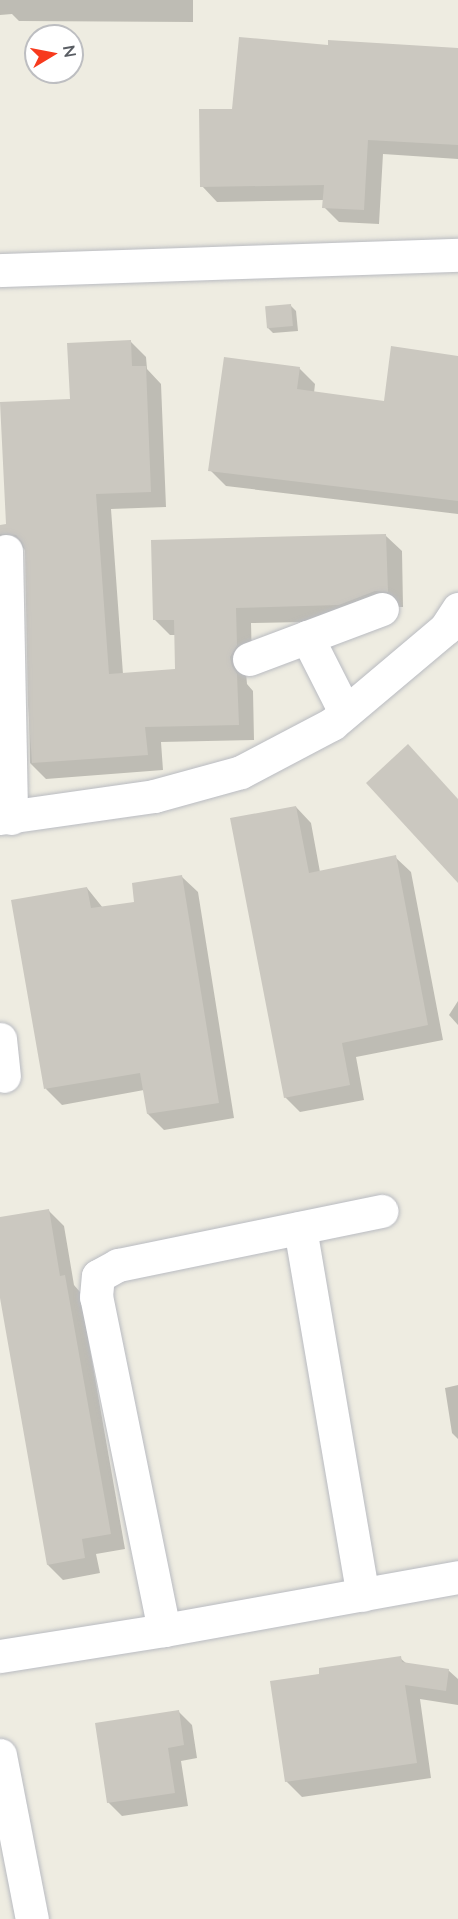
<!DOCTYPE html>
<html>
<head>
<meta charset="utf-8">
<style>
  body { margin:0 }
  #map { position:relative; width:458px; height:1919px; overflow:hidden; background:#eeece1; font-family:Lato,sans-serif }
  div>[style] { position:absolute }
  .shadow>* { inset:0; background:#0003 }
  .building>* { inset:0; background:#cbc8c0; transform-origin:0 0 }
  .roads { filter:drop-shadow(0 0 2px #b9bbc1) drop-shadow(0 0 2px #b9bbc1) }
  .minor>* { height:33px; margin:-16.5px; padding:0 16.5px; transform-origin:16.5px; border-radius:16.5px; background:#fff }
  span { translate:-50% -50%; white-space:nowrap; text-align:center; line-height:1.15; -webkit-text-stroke:4.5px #fff; paint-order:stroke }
  .north { position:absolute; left:24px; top:24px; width:60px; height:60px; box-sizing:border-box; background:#fff; border:2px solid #bdbec1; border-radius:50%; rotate:80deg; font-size:16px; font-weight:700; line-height:24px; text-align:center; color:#595d63 }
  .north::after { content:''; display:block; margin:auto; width:21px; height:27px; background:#f73a1d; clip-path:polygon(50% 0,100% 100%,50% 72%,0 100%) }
</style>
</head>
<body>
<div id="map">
  <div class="shadow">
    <i style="clip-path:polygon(0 0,193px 0,193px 22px,19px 21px,12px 14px,0 15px)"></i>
    <i style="clip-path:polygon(329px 47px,458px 50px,458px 159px,383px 154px,379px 224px,339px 222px,324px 207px,324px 200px,217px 202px,202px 186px,234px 110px)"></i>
    <i style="clip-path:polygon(291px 306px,296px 311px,298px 331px,273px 333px,268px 328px)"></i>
    <i style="clip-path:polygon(130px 341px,146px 357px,147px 369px,161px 384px,166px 507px,111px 509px,123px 674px,177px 670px,176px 635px,170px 635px,154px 619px,386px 536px,402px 551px,403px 607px,392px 607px,355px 621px,251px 623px,252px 662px,246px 673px,247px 684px,253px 691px,254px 740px,161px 742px,163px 770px,46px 779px,30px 763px,26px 550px,23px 548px,13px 550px,0 783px,0 526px,7px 525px,71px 400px)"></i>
    <i style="clip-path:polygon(458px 357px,458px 514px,226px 486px,210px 470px,299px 368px,315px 384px,314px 393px,385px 403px)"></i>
    <i style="clip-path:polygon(296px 807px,311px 823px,320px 872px,395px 857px,411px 872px,443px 1040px,356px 1057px,364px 1100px,300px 1112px,285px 1097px)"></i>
    <i style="clip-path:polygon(182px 877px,198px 892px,234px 1118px,164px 1130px,148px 1114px,144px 1090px,62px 1105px,46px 1089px,87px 888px,103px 908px,136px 903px)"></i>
    <i style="clip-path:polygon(458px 1001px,458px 1025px,449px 1015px)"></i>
    <i style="clip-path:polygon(49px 1211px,64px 1226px,74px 1285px,80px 1292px,125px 1549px,96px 1554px,100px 1573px,63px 1580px,48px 1565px,0 1290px,0 1219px)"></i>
    <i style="clip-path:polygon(458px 1385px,458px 1439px,452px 1433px,445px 1388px)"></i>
    <i style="clip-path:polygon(400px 1658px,407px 1664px,448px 1670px,458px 1679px,458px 1705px,420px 1699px,431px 1778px,302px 1797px,286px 1781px,321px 1675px)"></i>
    <i style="clip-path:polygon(178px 1711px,192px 1725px,197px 1758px,181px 1761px,188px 1806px,122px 1816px,108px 1802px)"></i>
  </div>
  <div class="building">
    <i style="clip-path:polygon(239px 37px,328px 45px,328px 40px,458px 48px,458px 145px,368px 140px,364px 210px,322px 208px,324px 185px,200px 187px,199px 109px,232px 109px)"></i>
    <i style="left:291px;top:304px;width:22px;height:26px;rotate:85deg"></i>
    <i style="clip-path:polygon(131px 340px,132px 366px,146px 366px,151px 492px,96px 494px,109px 674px,175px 669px,174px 620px,153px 620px,151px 540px,386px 534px,388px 592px,375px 591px,339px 605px,236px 608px,237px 645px,230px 657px,232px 666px,237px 674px,239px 725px,145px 727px,148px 755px,32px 763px,28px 705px,25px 551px,22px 542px,16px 535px,0 534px,0 525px,6px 524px,0 402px,70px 399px,67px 343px)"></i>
    <i style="clip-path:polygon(391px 346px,458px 356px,458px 501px,208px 471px,224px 357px,300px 367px,297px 389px,384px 401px)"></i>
    <i style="clip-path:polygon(408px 744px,458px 799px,458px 883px,366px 783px)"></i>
    <i style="clip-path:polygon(296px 806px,309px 873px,396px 855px,428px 1025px,342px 1043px,350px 1085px,284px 1098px,230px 818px)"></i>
    <i style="clip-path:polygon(182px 875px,219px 1103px,147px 1114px,140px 1073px,44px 1089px,11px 900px,87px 887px,91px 908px,134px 902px,132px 883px)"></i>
    <i style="clip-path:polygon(49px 1209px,60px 1276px,65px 1275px,111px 1534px,82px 1539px,85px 1558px,47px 1565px,0 1298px,0 1217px)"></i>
    <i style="clip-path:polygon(401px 1656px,402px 1662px,449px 1669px,446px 1691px,405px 1685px,417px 1763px,285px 1782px,270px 1681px,319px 1674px,319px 1668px)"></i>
    <i style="clip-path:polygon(179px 1710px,184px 1745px,168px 1748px,175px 1793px,107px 1803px,95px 1723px)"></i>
  </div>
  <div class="roads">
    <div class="minor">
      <i style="left:0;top:270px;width:458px;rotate:-1.9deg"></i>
      <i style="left:6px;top:551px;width:267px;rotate:88.9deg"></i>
      <i style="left:307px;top:637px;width:84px;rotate:63.1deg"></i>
      <i style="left:249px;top:659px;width:142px;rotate:-20.6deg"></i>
      <i style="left:0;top:818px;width:156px;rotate:-8.1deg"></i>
      <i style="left:154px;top:796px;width:90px;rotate:-15.4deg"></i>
      <i style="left:241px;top:772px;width:103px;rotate:-27.8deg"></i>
      <i style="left:332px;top:724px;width:148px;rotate:-40.1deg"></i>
      <i style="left:445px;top:629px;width:24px;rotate:-57deg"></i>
      <i style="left:0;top:1039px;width:37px;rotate:84deg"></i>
      <i style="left:300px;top:1228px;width:372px;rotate:80.3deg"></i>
      <i style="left:164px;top:1630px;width:340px;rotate:-101.5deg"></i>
      <i style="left:96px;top:1297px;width:21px;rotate:-85deg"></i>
      <i style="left:98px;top:1276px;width:23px;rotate:-29deg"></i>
      <i style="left:118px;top:1265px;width:269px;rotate:-11.6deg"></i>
      <i style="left:0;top:1656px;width:166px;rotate:-9deg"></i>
      <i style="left:164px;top:1630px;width:299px;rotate:-10.2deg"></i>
      <i style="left:0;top:1755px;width:167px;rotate:79deg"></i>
    </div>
  </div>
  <div class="north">N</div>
</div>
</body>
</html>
